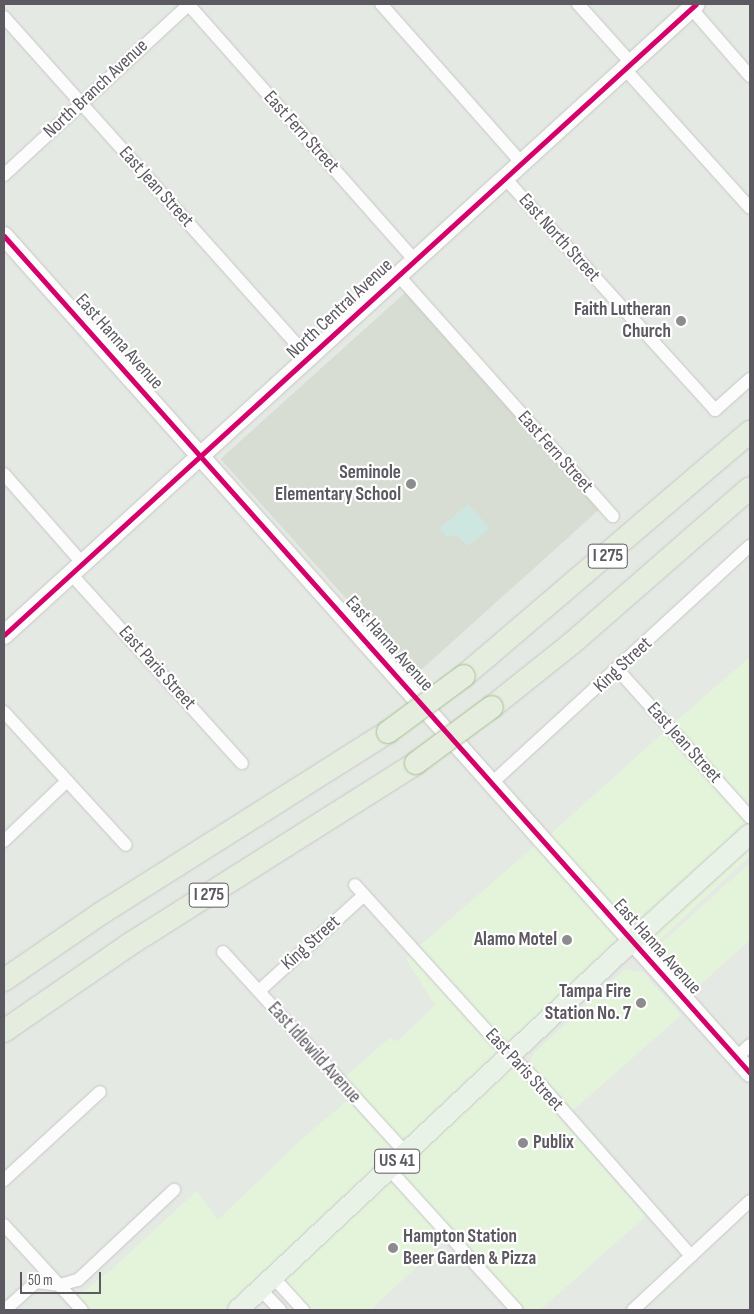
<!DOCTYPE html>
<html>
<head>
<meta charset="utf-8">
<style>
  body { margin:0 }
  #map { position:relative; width:754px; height:1314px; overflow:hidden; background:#e5e9e3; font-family:"Sofia Sans Condensed",sans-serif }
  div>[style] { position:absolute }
  .commercial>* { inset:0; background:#e4f4db; transform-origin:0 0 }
  .education>* { inset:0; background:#d7ddd2; transform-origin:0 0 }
  .green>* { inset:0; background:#cee6e0 }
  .roads { filter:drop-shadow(0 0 1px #c6c6c7) drop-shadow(0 0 1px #c6c6c7) }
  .street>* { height:12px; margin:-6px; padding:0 6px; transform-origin:6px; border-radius:6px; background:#fbfcfb }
  .secondary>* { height:18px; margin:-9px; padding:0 9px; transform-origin:9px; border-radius:9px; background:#fbfcfb }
  .primary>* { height:20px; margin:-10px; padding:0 10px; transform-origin:10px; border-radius:10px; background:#e9f2e6 }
  .highway>* { height:22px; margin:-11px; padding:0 11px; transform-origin:11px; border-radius:11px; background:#e5eddf }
  .bridges { filter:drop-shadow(0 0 1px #a6c091) drop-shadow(0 0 1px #a6c091) }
  .highway-bridge>* { height:22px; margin:-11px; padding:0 11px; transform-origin:11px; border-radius:11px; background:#e5eddf }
  .cycleway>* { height:5px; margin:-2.5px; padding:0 2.5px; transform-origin:2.5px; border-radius:2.5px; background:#d6006c }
  .dots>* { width:14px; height:14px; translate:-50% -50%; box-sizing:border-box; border:2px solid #fff; border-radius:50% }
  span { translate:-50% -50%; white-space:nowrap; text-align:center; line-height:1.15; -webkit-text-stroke:4.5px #fff; paint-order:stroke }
  .shield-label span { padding:1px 4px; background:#fff; border:1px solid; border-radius:4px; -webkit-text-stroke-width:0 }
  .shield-label { font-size:18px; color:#5c5961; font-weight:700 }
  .street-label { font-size:19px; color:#5c5961 }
  .poi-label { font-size:19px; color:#5c5961; font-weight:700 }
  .right { translate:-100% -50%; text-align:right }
  .left { translate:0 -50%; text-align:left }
  .frame { position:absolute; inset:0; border:5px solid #5c5961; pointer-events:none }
  .scale { position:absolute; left:20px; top:1272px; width:81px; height:22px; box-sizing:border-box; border:2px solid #5c5961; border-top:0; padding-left:6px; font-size:15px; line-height:18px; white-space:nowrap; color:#5c5961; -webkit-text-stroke:4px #fff; paint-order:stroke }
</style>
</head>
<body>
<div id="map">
  <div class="commercial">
    <i style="clip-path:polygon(750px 657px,750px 807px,674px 723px)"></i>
    <i style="left:665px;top:731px;width:127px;height:157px;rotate:48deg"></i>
    <i style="clip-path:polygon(750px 842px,750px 856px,655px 944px,655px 955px,700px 1002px,697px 1005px,640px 941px)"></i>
    <i style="left:538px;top:843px;width:130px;height:157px;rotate:49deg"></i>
    <i style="clip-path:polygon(750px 863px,750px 940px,695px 989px,659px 951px,660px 944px)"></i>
    <i style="clip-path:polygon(410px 955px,502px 1055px,406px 1145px,345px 1077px,391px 1037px,397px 1042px,435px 1005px,406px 959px)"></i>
    <i style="clip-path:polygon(625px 969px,644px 973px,681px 1015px,570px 1113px,530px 1064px,533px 1054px)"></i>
    <i style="clip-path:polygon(510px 1062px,646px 1216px,540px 1310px,525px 1310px,397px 1169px)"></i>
    <i style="clip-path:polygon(348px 1100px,397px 1153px,230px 1310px,90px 1310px,78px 1296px,112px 1269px,197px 1191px,218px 1220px,304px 1137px)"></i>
    <i style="clip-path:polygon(388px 1177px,446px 1240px,370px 1310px,298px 1310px,274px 1284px)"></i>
  </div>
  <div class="education">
    <i style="left:407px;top:291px;width:291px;height:251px;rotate:48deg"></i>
  </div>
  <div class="green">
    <i style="clip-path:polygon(468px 504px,490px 528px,468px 546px,456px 535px,447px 537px,440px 528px)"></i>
  </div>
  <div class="roads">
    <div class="street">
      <i style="left:188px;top:4px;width:341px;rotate:48.5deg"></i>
      <i style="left:381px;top:4px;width:210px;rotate:48.5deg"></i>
      <i style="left:578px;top:4px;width:79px;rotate:48.1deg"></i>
      <i style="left:691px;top:8px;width:90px;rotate:49.1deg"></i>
      <i style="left:4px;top:17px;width:457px;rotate:48.2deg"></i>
      <i style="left:624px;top:68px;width:188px;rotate:48deg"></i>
      <i style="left:4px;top:175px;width:252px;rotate:-42.7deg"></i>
      <i style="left:503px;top:176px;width:316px;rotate:47.8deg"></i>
      <i style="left:715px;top:410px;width:47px;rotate:-41.5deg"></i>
      <i style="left:398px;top:275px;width:323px;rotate:48.3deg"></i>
      <i style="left:4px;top:474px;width:120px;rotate:48.7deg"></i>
      <i style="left:71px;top:574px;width:255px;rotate:47.9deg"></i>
      <i style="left:618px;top:670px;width:198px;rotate:48.1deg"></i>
      <i style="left:4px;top:712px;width:180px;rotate:47.5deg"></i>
      <i style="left:493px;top:782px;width:349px;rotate:-42.6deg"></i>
      <i style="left:4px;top:841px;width:87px;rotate:-43.6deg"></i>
      <i style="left:355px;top:885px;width:210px;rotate:47.9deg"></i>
      <i style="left:496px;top:1041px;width:62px;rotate:44.3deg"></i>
      <i style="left:540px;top:1084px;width:229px;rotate:48.7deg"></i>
      <i style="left:223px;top:952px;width:272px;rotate:47.7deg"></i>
      <i style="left:259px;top:991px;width:142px;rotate:-42.4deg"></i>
      <i style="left:736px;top:1058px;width:19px;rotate:-43deg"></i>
      <i style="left:389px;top:1169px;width:190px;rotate:47.8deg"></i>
      <i style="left:4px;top:1180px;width:130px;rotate:-42.5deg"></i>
      <i style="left:4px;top:1225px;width:115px;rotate:47.5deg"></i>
      <i style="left:273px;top:1277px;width:45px;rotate:47.7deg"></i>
      <i style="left:260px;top:1289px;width:29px;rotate:46deg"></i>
      <i style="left:5px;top:1310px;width:42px;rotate:-42.1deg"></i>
      <i style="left:36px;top:1282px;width:24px;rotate:7deg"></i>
      <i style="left:60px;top:1285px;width:19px;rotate:-16deg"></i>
      <i style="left:78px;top:1280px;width:132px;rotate:-43.2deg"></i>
      <i style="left:633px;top:1310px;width:160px;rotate:-43deg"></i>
    </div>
    <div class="secondary">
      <i style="left:4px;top:236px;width:1121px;rotate:48.29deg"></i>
      <i style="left:4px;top:635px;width:936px;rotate:-42.36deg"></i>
    </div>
    <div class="primary">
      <i style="left:238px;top:1310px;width:521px;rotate:-43.13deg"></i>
      <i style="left:618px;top:954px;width:178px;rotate:-42.3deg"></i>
    </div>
    <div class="highway">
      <i style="left:464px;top:676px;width:376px;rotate:-40.5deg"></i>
      <i style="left:492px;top:707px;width:101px;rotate:-38.6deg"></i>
      <i style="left:571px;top:644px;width:237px;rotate:-41.1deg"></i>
      <i style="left:4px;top:980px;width:116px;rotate:-34.5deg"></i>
      <i style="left:100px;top:914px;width:341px;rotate:-32.3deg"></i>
      <i style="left:4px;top:1031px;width:150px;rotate:-34.6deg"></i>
      <i style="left:127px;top:946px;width:342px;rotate:-32.3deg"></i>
    </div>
  </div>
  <div class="bridges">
    <div class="highway-bridge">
      <i style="left:388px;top:732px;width:94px;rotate:-36.4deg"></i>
      <i style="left:416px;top:763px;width:94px;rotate:-36.4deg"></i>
    </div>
  </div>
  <div class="cycleway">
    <i style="left:4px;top:236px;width:1121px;rotate:48.29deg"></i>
    <i style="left:4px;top:635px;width:936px;rotate:-42.36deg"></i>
  </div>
  <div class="dots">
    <i style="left:681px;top:321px;background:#8c8b8e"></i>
    <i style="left:411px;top:484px;background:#8c8b8e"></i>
    <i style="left:567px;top:940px;background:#8c8b8e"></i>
    <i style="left:641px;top:1003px;background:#8c8b8e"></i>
    <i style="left:523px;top:1143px;background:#8c8b8e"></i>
    <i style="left:393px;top:1248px;background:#8c8b8e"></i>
  </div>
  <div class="shield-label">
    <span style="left:608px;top:556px">I 275</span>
    <span style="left:209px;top:895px">I 275</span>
    <span style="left:397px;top:1161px">US 41</span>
  </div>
  <div class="street-label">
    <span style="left:96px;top:89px;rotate:-43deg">North Branch Avenue</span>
    <span style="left:301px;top:132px;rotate:48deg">East Fern Street</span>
    <span style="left:156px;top:187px;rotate:48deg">East Jean Street</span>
    <span style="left:559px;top:238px;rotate:48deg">East North Street</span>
    <span style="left:340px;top:309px;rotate:-43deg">North Central Avenue</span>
    <span style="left:119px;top:342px;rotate:48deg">East Hanna Avenue</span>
    <span style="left:555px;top:452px;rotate:48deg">East Fern Street</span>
    <span style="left:389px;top:644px;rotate:48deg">East Hanna Avenue</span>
    <span style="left:623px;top:665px;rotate:-43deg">King Street</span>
    <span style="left:157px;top:668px;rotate:48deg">East Paris Street</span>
    <span style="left:684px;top:743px;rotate:48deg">East Jean Street</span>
    <span style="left:311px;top:943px;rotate:-42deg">King Street</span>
    <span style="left:657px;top:947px;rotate:48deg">East Hanna Avenue</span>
    <span style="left:314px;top:1053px;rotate:48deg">East Idlewild Avenue</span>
    <span style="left:524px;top:1070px;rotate:47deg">East Paris Street</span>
  </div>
  <div class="poi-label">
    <span class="right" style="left:671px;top:321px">Faith Lutheran<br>Church</span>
    <span class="right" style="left:401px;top:484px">Seminole<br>Elementary School</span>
    <span class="right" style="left:557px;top:940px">Alamo Motel</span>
    <span class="right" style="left:631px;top:1003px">Tampa Fire<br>Station No. 7</span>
    <span class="left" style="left:533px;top:1143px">Publix</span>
    <span class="left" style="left:403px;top:1248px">Hampton Station<br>Beer Garden &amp; Pizza</span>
  </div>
  <div class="frame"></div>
  <div class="scale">50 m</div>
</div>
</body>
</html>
